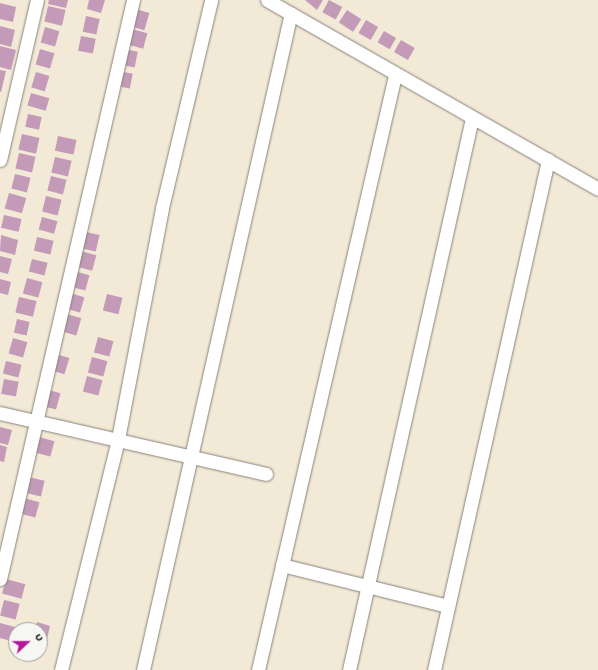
<!DOCTYPE html>
<html>
<head>
<meta charset="utf-8">
<style>
  body { margin:0 }
  #map { position:relative; width:598px; height:670px; overflow:hidden; background:#f3e9d7; font-family:"Gochi Hand",sans-serif }
  div>[style] { position:absolute }
  .building>* { inset:0; background:#c39ab8; transform-origin:0 0 }
  .roads { filter:drop-shadow(0 0 1px #88827a) drop-shadow(0 0 1px #88827a) }
  .minor>* { height:13px; margin:-6.5px; padding:0 6.5px; transform-origin:6.5px; border-radius:6.5px; background:#fff }
  span { translate:-50% -50%; white-space:nowrap; text-align:center; line-height:1.15; -webkit-text-stroke:4px #f6f6f2; paint-order:stroke }
  .north { position:absolute; left:8px; top:622px; width:40px; height:40px; box-sizing:border-box; background:#f6f6f2; border:1px solid #9f9f9c; border-radius:50%; rotate:68deg; font-size:11px; font-weight:700; line-height:16px; text-align:center; color:#1c1c1c }
  .north::after { content:''; display:block; margin:auto; width:14px; height:18px; background:#b5179e; clip-path:polygon(50% 0,100% 100%,50% 72%,0 100%) }
</style>
</head>
<body>
<div id="map">
  <div class="building">
    <i style="clip-path:polygon(49px 0,68px 0,66px 8px,48px 4px)"></i>
    <i style="clip-path:polygon(89px 0,105px 0,101px 13px,87px 9px)"></i>
    <i style="clip-path:polygon(305px 0,323px 0,317px 10px)"></i>
    <i style="left:329px;top:0;width:15px;height:14px;rotate:28deg"></i>
    <i style="clip-path:polygon(0 3px,16px 7px,13px 22px,0 19px)"></i>
    <i style="left:48px;top:6px;width:18px;height:16px;rotate:13deg"></i>
    <i style="left:132px;top:8px;width:18px;height:18px;rotate:16deg"></i>
    <i style="left:347px;top:10px;width:17px;height:15px;rotate:33deg"></i>
    <i style="left:86px;top:16px;width:14px;height:16px;rotate:12deg"></i>
    <i style="left:366px;top:20px;width:14px;height:15px;rotate:30deg"></i>
    <i style="clip-path:polygon(0 26px,15px 30px,11px 47px,0 44px)"></i>
    <i style="left:45px;top:27px;width:15px;height:16px;rotate:16deg"></i>
    <i style="left:128px;top:28px;width:20px;height:16px;rotate:15deg"></i>
    <i style="left:384px;top:31px;width:14px;height:13px;rotate:30deg"></i>
    <i style="left:81px;top:36px;width:15px;height:15px;rotate:11deg"></i>
    <i style="left:401px;top:40px;width:16px;height:14px;rotate:30deg"></i>
    <i style="clip-path:polygon(0 46px,16px 50px,11px 70px,0 67px)"></i>
    <i style="left:40px;top:49px;width:15px;height:16px;rotate:16deg"></i>
    <i style="left:123px;top:49px;width:15px;height:16px;rotate:11deg"></i>
    <i style="clip-path:polygon(0 70px,6px 71px,1px 92px,0 92px)"></i>
    <i style="left:118px;top:71px;width:15px;height:15px;rotate:11deg"></i>
    <i style="left:36px;top:72px;width:14px;height:16px;rotate:17deg"></i>
    <i style="left:31px;top:93px;width:19px;height:13px;rotate:16deg"></i>
    <i style="left:28px;top:114px;width:14px;height:13px;rotate:12deg"></i>
    <i style="left:22px;top:134px;width:18px;height:16px;rotate:13deg"></i>
    <i style="left:58px;top:136px;width:19px;height:15px;rotate:12deg"></i>
    <i style="left:19px;top:153px;width:17px;height:16px;rotate:13deg"></i>
    <i style="left:55px;top:157px;width:17px;height:16px;rotate:13deg"></i>
    <i style="left:15px;top:174px;width:16px;height:15px;rotate:14deg"></i>
    <i style="left:51px;top:176px;width:16px;height:15px;rotate:14deg"></i>
    <i style="left:9px;top:193px;width:18px;height:16px;rotate:16deg"></i>
    <i style="left:46px;top:196px;width:16px;height:16px;rotate:14deg"></i>
    <i style="left:4px;top:215px;width:18px;height:13px;rotate:13deg"></i>
    <i style="left:42px;top:217px;width:16px;height:13px;rotate:15deg"></i>
    <i style="left:82px;top:231px;width:18px;height:17px;rotate:13deg"></i>
    <i style="clip-path:polygon(1px 235px,18px 240px,15px 255px,0 251px)"></i>
    <i style="left:37px;top:237px;width:17px;height:14px;rotate:13deg"></i>
    <i style="left:77px;top:250px;width:20px;height:16px;rotate:15deg"></i>
    <i style="clip-path:polygon(0 256px,12px 259px,8px 274px,0 272px)"></i>
    <i style="left:32px;top:259px;width:16px;height:13px;rotate:14deg"></i>
    <i style="left:74px;top:271px;width:16px;height:16px;rotate:15deg"></i>
    <i style="left:27px;top:278px;width:16px;height:16px;rotate:15deg"></i>
    <i style="clip-path:polygon(0 279px,11px 282px,8px 295px,0 293px)"></i>
    <i style="left:70px;top:293px;width:15px;height:16px;rotate:16deg"></i>
    <i style="left:107px;top:294px;width:16px;height:17px;rotate:14deg"></i>
    <i style="left:19px;top:297px;width:18px;height:16px;rotate:13deg"></i>
    <i style="left:63px;top:313px;width:19px;height:18px;rotate:16deg"></i>
    <i style="left:17px;top:319px;width:13px;height:14px;rotate:13deg"></i>
    <i style="left:98px;top:337px;width:16px;height:16px;rotate:15deg"></i>
    <i style="left:13px;top:338px;width:15px;height:16px;rotate:16deg"></i>
    <i style="left:56px;top:354px;width:14px;height:17px;rotate:17deg"></i>
    <i style="left:92px;top:357px;width:16px;height:16px;rotate:15deg"></i>
    <i style="left:6px;top:361px;width:16px;height:13px;rotate:14deg"></i>
    <i style="left:87px;top:376px;width:16px;height:16px;rotate:15deg"></i>
    <i style="left:4px;top:379px;width:15px;height:15px;rotate:11deg"></i>
    <i style="left:45px;top:389px;width:16px;height:17px;rotate:15deg"></i>
    <i style="clip-path:polygon(0 427px,12px 430px,8px 445px,0 443px)"></i>
    <i style="left:39px;top:437px;width:16px;height:16px;rotate:15deg"></i>
    <i style="clip-path:polygon(0 445px,7px 447px,4px 462px,0 461px)"></i>
    <i style="left:28px;top:477px;width:17px;height:16px;rotate:13deg"></i>
    <i style="left:24px;top:498px;width:16px;height:16px;rotate:15deg"></i>
    <i style="left:6px;top:579px;width:20px;height:15px;rotate:15deg"></i>
    <i style="left:4px;top:600px;width:16px;height:16px;rotate:14deg"></i>
    <i style="clip-path:polygon(37px 622px,50px 626px,46px 644px,40px 643px,40px 630px,35px 630px)"></i>
    <i style="clip-path:polygon(0 623px,15px 627px,11px 641px,0 638px)"></i>
  </div>
  <div class="roads">
    <div class="minor">
      <i style="left:267px;top:0;width:381px;rotate:29.7deg"></i>
      <i style="left:0;top:160px;width:164px;rotate:-77deg"></i>
      <i style="left:0;top:413px;width:273px;rotate:12.9deg"></i>
      <i style="left:282px;top:565px;width:171px;rotate:13.9deg"></i>
      <i style="left:0;top:579px;width:594px;rotate:-77.06deg"></i>
      <i style="left:61px;top:670px;width:238px;rotate:-76.1deg"></i>
      <i style="left:118px;top:439px;width:235px;rotate:-79.2deg"></i>
      <i style="left:162px;top:208px;width:214px;rotate:-76.7deg"></i>
      <i style="left:143px;top:670px;width:673px;rotate:-77.31deg"></i>
      <i style="left:258px;top:670px;width:611px;rotate:-77.03deg"></i>
      <i style="left:349px;top:670px;width:566px;rotate:-77.44deg"></i>
      <i style="left:434px;top:670px;width:523px;rotate:-77.4deg"></i>
    </div>
  </div>
  <div class="north">U</div>
</div>
</body>
</html>
